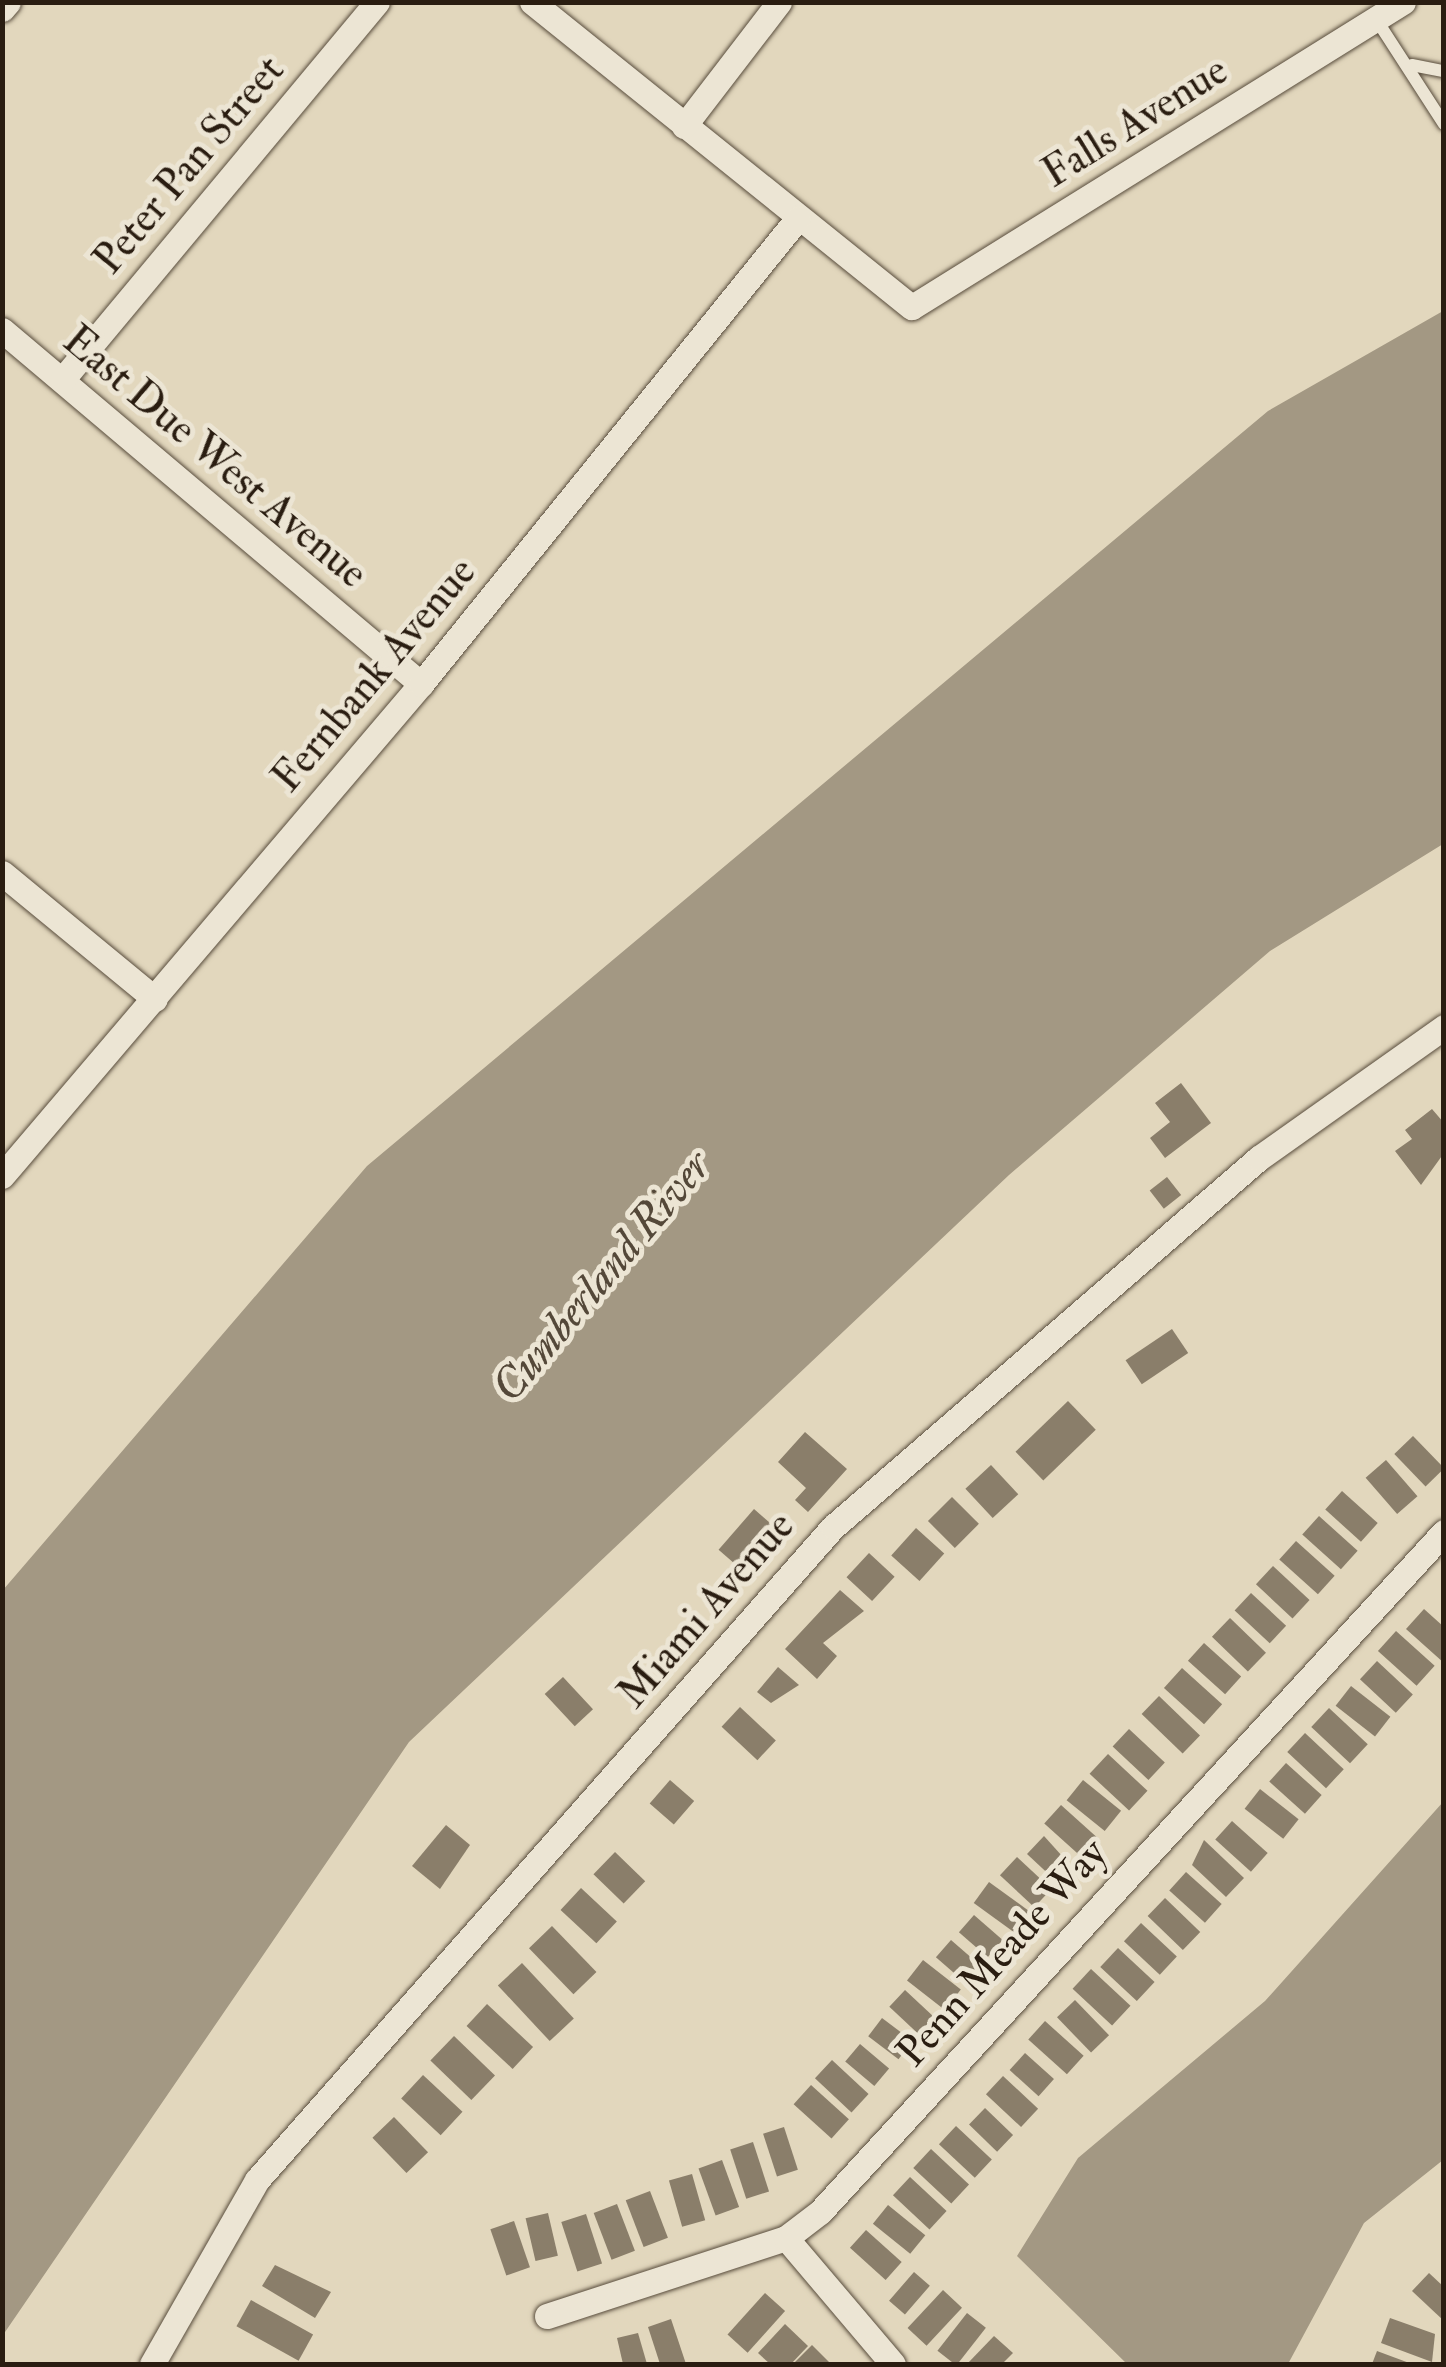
<!DOCTYPE html>
<html>
<head>
<meta charset="utf-8">
<style>
  body { margin:0 }
  #map { position:relative; width:1446px; height:2367px; overflow:hidden; background:#e2d7bd; font-family:"IM FELL Double Pica",serif }
  div>[style] { position:absolute }
  .water>* { inset:0; background:#a39883 }
  .building>* { inset:0; background:#8a7e6a; transform-origin:0 0 }
  .roads { filter:drop-shadow(0 0 2px #584c3c) drop-shadow(0 0 2px #584c3c) }
  .lane>* { height:12px; margin:-6px; padding:0 6px; transform-origin:6px; border-radius:6px; background:#ece5d4 }
  .street>* { height:25px; margin:-12.5px; padding:0 12.5px; transform-origin:12.5px; border-radius:12.5px; background:#ece5d4 }
  span { translate:-50% -50%; white-space:nowrap; text-align:center; line-height:1.15; -webkit-text-stroke:10px #ece5d4; paint-order:stroke }
  .street-label { font-size:42px; color:#2a1d11 }
  .water-label { font-size:45px; color:#544839; font-style:italic }
  .frame { position:absolute; inset:0; border:5px solid #2a1d11; pointer-events:none }
</style>
</head>
<body>
<div id="map">
  <div class="water">
    <i style="clip-path:polygon(1443px 311px,1443px 844px,1270px 951px,1009px 1175px,409px 1742px,3px 2335px,3px 1590px,367px 1166px,1268px 411px)"></i>
    <i style="clip-path:polygon(1443px 1802px,1443px 2160px,1364px 2223px,1288px 2364px,1127px 2364px,1017px 2256px,1078px 2158px,1265px 2001px)"></i>
  </div>
  <div class="building">
    <i style="clip-path:polygon(1181px 1083px,1211px 1123px,1165px 1158px,1150px 1138px,1170px 1122px,1155px 1103px)"></i>
    <i style="clip-path:polygon(1432px 1109px,1444px 1123px,1444px 1153px,1421px 1185px,1395px 1151px,1412px 1139px,1405px 1130px)"></i>
    <i style="left:1167px;top:1177px;width:23px;height:22px;rotate:52deg"></i>
    <i style="left:1172px;top:1329px;width:29px;height:56px;rotate:56deg"></i>
    <i style="left:1068px;top:1401px;width:40px;height:73px;rotate:46deg"></i>
    <i style="clip-path:polygon(805px 1432px,847px 1469px,808px 1512px,795px 1500px,806px 1488px,778px 1462px)"></i>
    <i style="left:1413px;top:1436px;width:45px;height:26px;rotate:46deg"></i>
    <i style="left:1386px;top:1460px;width:48px;height:27px;rotate:49deg"></i>
    <i style="left:991px;top:1465px;width:40px;height:35px;rotate:47deg"></i>
    <i style="left:1342px;top:1491px;width:48px;height:25px;rotate:42deg"></i>
    <i style="left:952px;top:1497px;width:38px;height:34px;rotate:45deg"></i>
    <i style="left:754px;top:1509px;width:29px;height:54px;rotate:41deg"></i>
    <i style="left:1319px;top:1516px;width:52px;height:25px;rotate:42deg"></i>
    <i style="left:916px;top:1528px;width:38px;height:37px;rotate:42deg"></i>
    <i style="left:1296px;top:1541px;width:52px;height:25px;rotate:42deg"></i>
    <i style="left:869px;top:1553px;width:35px;height:33px;rotate:43deg"></i>
    <i style="left:1273px;top:1566px;width:50px;height:25px;rotate:43deg"></i>
    <i style="clip-path:polygon(840px 1590px,864px 1611px,823px 1643px,837px 1656px,817px 1679px,785px 1649px)"></i>
    <i style="left:1251px;top:1593px;width:48px;height:24px;rotate:43deg"></i>
    <i style="clip-path:polygon(1424px 1609px,1444px 1627px,1444px 1663px,1406px 1629px)"></i>
    <i style="left:1230px;top:1618px;width:50px;height:26px;rotate:44deg"></i>
    <i style="left:1396px;top:1631px;width:52px;height:27px;rotate:42deg"></i>
    <i style="left:1204px;top:1643px;width:50px;height:24px;rotate:42deg"></i>
    <i style="left:1377px;top:1661px;width:49px;height:25px;rotate:43deg"></i>
    <i style="clip-path:polygon(778px 1667px,799px 1685px,771px 1703px,757px 1692px)"></i>
    <i style="left:1182px;top:1668px;width:54px;height:27px;rotate:42deg"></i>
    <i style="left:563px;top:1677px;width:44px;height:25px;rotate:47deg"></i>
    <i style="left:1351px;top:1686px;width:50px;height:25px;rotate:38deg"></i>
    <i style="left:1159px;top:1696px;width:57px;height:25px;rotate:44deg"></i>
    <i style="left:740px;top:1707px;width:49px;height:27px;rotate:43deg"></i>
    <i style="left:1329px;top:1708px;width:53px;height:26px;rotate:43deg"></i>
    <i style="left:1129px;top:1729px;width:49px;height:24px;rotate:43deg"></i>
    <i style="left:1305px;top:1733px;width:53px;height:26px;rotate:43deg"></i>
    <i style="left:1108px;top:1754px;width:54px;height:27px;rotate:43deg"></i>
    <i style="left:1286px;top:1763px;width:48px;height:25px;rotate:42deg"></i>
    <i style="left:670px;top:1780px;width:32px;height:31px;rotate:41deg"></i>
    <i style="left:1083px;top:1780px;width:49px;height:26px;rotate:39deg"></i>
    <i style="left:1260px;top:1789px;width:49px;height:25px;rotate:38deg"></i>
    <i style="left:1061px;top:1805px;width:52px;height:25px;rotate:42deg"></i>
    <i style="left:1232px;top:1821px;width:48px;height:25px;rotate:42deg"></i>
    <i style="clip-path:polygon(446px 1825px,470px 1845px,440px 1889px,412px 1866px)"></i>
    <i style="clip-path:polygon(1044px 1836px,1072px 1867px,1057px 1882px,1027px 1854px)"></i>
    <i style="clip-path:polygon(1204px 1840px,1244px 1878px,1226px 1897px,1192px 1865px)"></i>
    <i style="left:615px;top:1852px;width:42px;height:31px;rotate:44deg"></i>
    <i style="left:1017px;top:1857px;width:47px;height:25px;rotate:43deg"></i>
    <i style="left:1186px;top:1872px;width:48px;height:25px;rotate:42deg"></i>
    <i style="left:989px;top:1882px;width:52px;height:26px;rotate:36deg"></i>
    <i style="left:581px;top:1888px;width:49px;height:30px;rotate:43deg"></i>
    <i style="left:1165px;top:1898px;width:49px;height:25px;rotate:44deg"></i>
    <i style="left:974px;top:1915px;width:38px;height:23px;rotate:41deg"></i>
    <i style="left:1141px;top:1923px;width:49px;height:25px;rotate:43deg"></i>
    <i style="left:552px;top:1926px;width:64px;height:32px;rotate:46deg"></i>
    <i style="left:951px;top:1940px;width:40px;height:23px;rotate:41deg"></i>
    <i style="left:1118px;top:1948px;width:50px;height:26px;rotate:43deg"></i>
    <i style="left:923px;top:1960px;width:48px;height:26px;rotate:38deg"></i>
    <i style="left:522px;top:1963px;width:76px;height:33px;rotate:47deg"></i>
    <i style="left:1091px;top:1969px;width:54px;height:27px;rotate:43deg"></i>
    <i style="left:905px;top:1990px;width:40px;height:23px;rotate:43deg"></i>
    <i style="left:1075px;top:2000px;width:49px;height:25px;rotate:46deg"></i>
    <i style="left:487px;top:2004px;width:63px;height:30px;rotate:43deg"></i>
    <i style="left:882px;top:2018px;width:38px;height:23px;rotate:37deg"></i>
    <i style="left:1045px;top:2021px;width:52px;height:25px;rotate:42deg"></i>
    <i style="left:454px;top:2036px;width:57px;height:34px;rotate:44deg"></i>
    <i style="left:860px;top:2044px;width:38px;height:23px;rotate:40deg"></i>
    <i style="left:1025px;top:2053px;width:39px;height:23px;rotate:42deg"></i>
    <i style="left:832px;top:2060px;width:50px;height:25px;rotate:43deg"></i>
    <i style="left:423px;top:2075px;width:54px;height:32px;rotate:43deg"></i>
    <i style="left:1003px;top:2076px;width:48px;height:25px;rotate:43deg"></i>
    <i style="left:811px;top:2085px;width:51px;height:26px;rotate:42deg"></i>
    <i style="left:985px;top:2108px;width:39px;height:23px;rotate:44deg"></i>
    <i style="left:394px;top:2117px;width:49px;height:30px;rotate:46deg"></i>
    <i style="left:956px;top:2126px;width:49px;height:25px;rotate:43deg"></i>
    <i style="left:784px;top:2127px;width:45px;height:22px;rotate:72deg"></i>
    <i style="left:753px;top:2142px;width:52px;height:24px;rotate:72deg"></i>
    <i style="left:931px;top:2149px;width:52px;height:26px;rotate:43deg"></i>
    <i style="left:722px;top:2160px;width:50px;height:25px;rotate:70deg"></i>
    <i style="left:692px;top:2174px;width:48px;height:24px;rotate:74deg"></i>
    <i style="left:910px;top:2177px;width:50px;height:25px;rotate:43deg"></i>
    <i style="left:650px;top:2191px;width:50px;height:26px;rotate:69deg"></i>
    <i style="left:617px;top:2204px;width:50px;height:25px;rotate:69deg"></i>
    <i style="left:888px;top:2205px;width:48px;height:24px;rotate:39deg"></i>
    <i style="left:548px;top:2213px;width:44px;height:23px;rotate:77deg"></i>
    <i style="left:586px;top:2214px;width:52px;height:26px;rotate:72deg"></i>
    <i style="left:514px;top:2221px;width:49px;height:25px;rotate:71deg"></i>
    <i style="left:866px;top:2230px;width:48px;height:24px;rotate:42deg"></i>
    <i style="clip-path:polygon(275px 2265px,331px 2292px,315px 2318px,262px 2286px)"></i>
    <i style="left:914px;top:2272px;width:21px;height:38px;rotate:41deg"></i>
    <i style="clip-path:polygon(1429px 2273px,1444px 2287px,1444px 2321px,1412px 2291px)"></i>
    <i style="left:943px;top:2290px;width:26px;height:52px;rotate:43deg"></i>
    <i style="left:765px;top:2293px;width:27px;height:56px;rotate:42deg"></i>
    <i style="left:251px;top:2300px;width:71px;height:30px;rotate:29deg"></i>
    <i style="left:967px;top:2313px;width:24px;height:48px;rotate:38deg"></i>
    <i style="clip-path:polygon(1390px 2318px,1435px 2334px,1432px 2362px,1381px 2343px)"></i>
    <i style="clip-path:polygon(671px 2319px,686px 2364px,660px 2364px,648px 2327px)"></i>
    <i style="clip-path:polygon(785px 2324px,808px 2346px,791px 2364px,770px 2364px,758px 2353px)"></i>
    <i style="clip-path:polygon(638px 2333px,647px 2364px,623px 2364px,617px 2338px)"></i>
    <i style="clip-path:polygon(994px 2336px,1013px 2353px,1002px 2364px,967px 2364px)"></i>
    <i style="clip-path:polygon(812px 2345px,830px 2363px,793px 2364px)"></i>
    <i style="clip-path:polygon(1377px 2351px,1412px 2364px,1372px 2364px)"></i>
  </div>
  <div class="roads">
    <div class="lane">
      <i style="left:1376px;top:19px;width:125px;rotate:57.1deg"></i>
      <i style="left:1412px;top:65px;width:33px;rotate:11deg"></i>
    </div>
    <div class="street">
      <i style="left:532px;top:2px;width:487px;rotate:38.8deg"></i>
      <i style="left:912px;top:307px;width:578px;rotate:-31.85deg"></i>
      <i style="left:2px;top:9px;width:9px;rotate:-49deg"></i>
      <i style="left:684px;top:126px;width:156px;rotate:-52.5deg"></i>
      <i style="left:2px;top:330px;width:549px;rotate:40.19deg"></i>
      <i style="left:62px;top:380px;width:492px;rotate:-50.2deg"></i>
      <i style="left:2px;top:873px;width:198px;rotate:39.5deg"></i>
      <i style="left:2px;top:1176px;width:646px;rotate:-49.58deg"></i>
      <i style="left:421px;top:684px;width:599px;rotate:-51.03deg"></i>
      <i style="left:786px;top:2238px;width:165px;rotate:49.7deg"></i>
      <i style="left:547px;top:2316px;width:251px;rotate:-18.1deg"></i>
      <i style="left:786px;top:2238px;width:43px;rotate:-37.4deg"></i>
      <i style="left:820px;top:2212px;width:923px;rotate:-47.46deg"></i>
      <i style="left:152px;top:2364px;width:212px;rotate:-60.3deg"></i>
      <i style="left:257px;top:2180px;width:871px;rotate:-48.59deg"></i>
      <i style="left:833px;top:1527px;width:564px;rotate:-40.9deg"></i>
      <i style="left:1259px;top:1158px;width:227px;rotate:-35.3deg"></i>
    </div>
  </div>
  <div class="street-label">
    <span style="left:1135px;top:122px;rotate:-32deg">Falls Avenue</span>
    <span style="left:189px;top:165px;rotate:-50deg">Peter Pan Street</span>
    <span style="left:215px;top:457px;rotate:40deg">East Due West Avenue</span>
    <span style="left:374px;top:675px;rotate:-50deg">Fernbank Avenue</span>
    <span style="left:706px;top:1610px;rotate:-49deg">Miami Avenue</span>
    <span style="left:1002px;top:1953px;rotate:-48deg">Penn Meade Way</span>
  </div>
  <div class="water-label">
    <span style="left:602px;top:1277px;rotate:-50deg">Cumberland River</span>
  </div>
  <div class="frame"></div>
</div>
</body>
</html>
